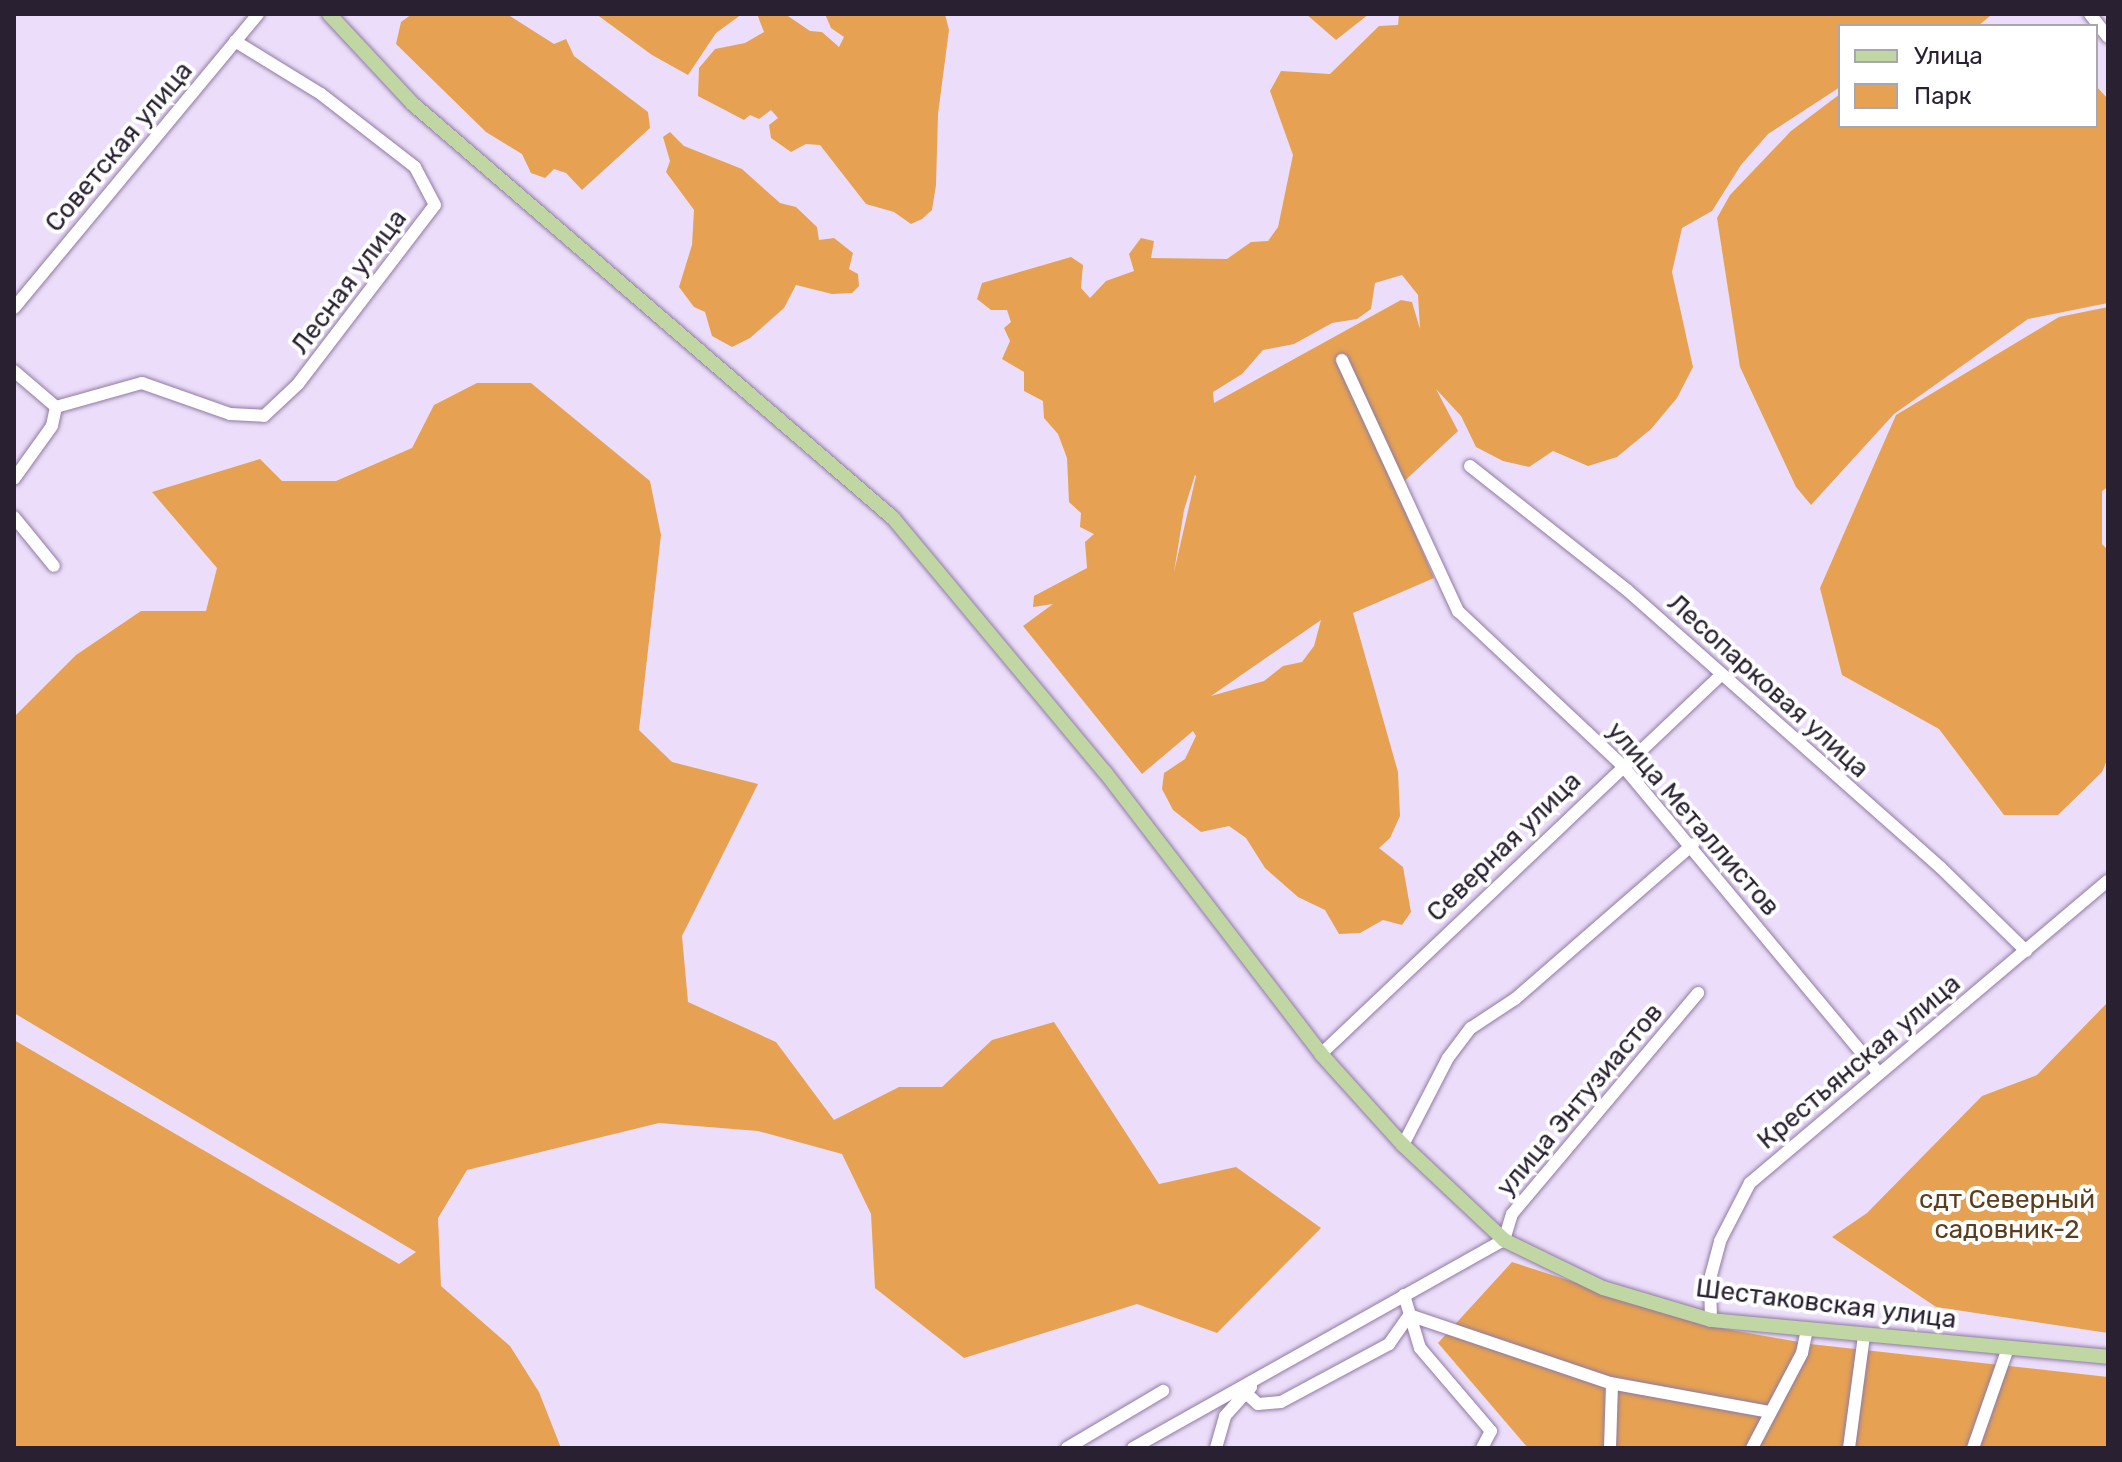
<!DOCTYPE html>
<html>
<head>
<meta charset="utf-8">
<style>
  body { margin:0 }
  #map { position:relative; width:2122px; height:1462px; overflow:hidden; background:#ecdefa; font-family:Rubik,sans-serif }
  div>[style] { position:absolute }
  .green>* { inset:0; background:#e6a252 }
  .roads { filter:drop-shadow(0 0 2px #907aa4) drop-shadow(0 0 2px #907aa4) }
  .minor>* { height:12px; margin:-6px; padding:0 6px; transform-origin:6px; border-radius:6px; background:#fff }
  .major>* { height:14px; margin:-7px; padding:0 7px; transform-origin:7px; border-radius:7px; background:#c0d6a3 }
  span { translate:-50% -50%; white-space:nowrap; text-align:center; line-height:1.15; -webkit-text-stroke:8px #fff; paint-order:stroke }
  .street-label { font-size:26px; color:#292031 }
  .park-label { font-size:26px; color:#5b3e1b }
  .frame { position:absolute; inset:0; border:16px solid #292031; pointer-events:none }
  .legend { position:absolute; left:1838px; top:24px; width:260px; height:104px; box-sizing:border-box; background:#fff; border:2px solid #a9a6ad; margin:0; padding:10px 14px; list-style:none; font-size:24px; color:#292031 }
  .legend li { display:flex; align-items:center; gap:16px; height:40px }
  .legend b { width:40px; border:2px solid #a9a6ad }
</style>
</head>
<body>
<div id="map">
  <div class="green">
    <i style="clip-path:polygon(412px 14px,507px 14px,554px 44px,566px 39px,574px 56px,648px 112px,650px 128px,582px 190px,566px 173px,554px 169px,545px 178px,531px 173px,522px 154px,486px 132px,396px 44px,401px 22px)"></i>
    <i style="clip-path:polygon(596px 14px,742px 14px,716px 33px,688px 75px,652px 55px)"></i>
    <i style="clip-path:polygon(757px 14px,785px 14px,810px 31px,822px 32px,839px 47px,844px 37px,831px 28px,825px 14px,945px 14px,949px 30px,938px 114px,936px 185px,932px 210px,922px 219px,911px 224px,894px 212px,866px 204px,820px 145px,806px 144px,791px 152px,771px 138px,769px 125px,778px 118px,771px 110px,759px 119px,750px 115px,744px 120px,698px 96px,699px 68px,715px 49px,745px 43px,764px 32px)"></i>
    <i style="clip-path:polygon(1306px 14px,1369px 14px,1336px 40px)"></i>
    <i style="clip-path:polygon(evenodd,1399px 14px,1990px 16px,1978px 26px,1840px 26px,1840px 87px,1768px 134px,1741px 165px,1712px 211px,1682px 228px,1672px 272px,1693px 367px,1677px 398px,1651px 429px,1617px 457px,1588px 466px,1553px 451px,1529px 467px,1503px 461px,1476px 447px,1461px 416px,1436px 389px,1458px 431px,1396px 489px,1434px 578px,1353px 613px,1398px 772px,1400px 816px,1390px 838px,1379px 848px,1403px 867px,1411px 912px,1402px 925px,1383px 920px,1360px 933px,1339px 934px,1325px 910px,1298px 897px,1265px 868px,1246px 838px,1229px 826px,1201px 832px,1173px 810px,1162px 789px,1164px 773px,1185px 759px,1196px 736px,1193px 731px,1142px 774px,1023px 626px,1053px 604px,1033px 607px,1034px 596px,1087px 568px,1085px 542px,1094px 534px,1080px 527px,1081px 513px,1069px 502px,1067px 458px,1058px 434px,1044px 418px,1043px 401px,1024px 391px,1024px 372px,1002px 359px,1010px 341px,1004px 328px,1011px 322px,1007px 310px,991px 310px,977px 299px,982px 283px,1071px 257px,1083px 265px,1081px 288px,1090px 298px,1106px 281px,1134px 271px,1129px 254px,1141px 238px,1154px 241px,1151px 258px,1227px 259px,1251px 242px,1268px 241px,1278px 227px,1293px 155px,1270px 91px,1281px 71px,1330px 74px,1379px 26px,1398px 25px,1399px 14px,1402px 275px,1418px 295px,1420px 329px,1412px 302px,1401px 300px,1214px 403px,1213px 392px,1242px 374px,1263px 350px,1294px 344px,1332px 323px,1357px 319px,1371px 309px,1375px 283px,1402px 275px,1399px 14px,1195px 475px,1196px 476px,1174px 572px,1184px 510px,1195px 475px,1399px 14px,1321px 620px,1314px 646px,1302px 662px,1283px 666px,1264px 681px,1211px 696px,1321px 620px)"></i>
    <i style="clip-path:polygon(2096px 86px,2108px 99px,2108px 303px,2028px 319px,1894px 414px,1811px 505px,1796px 487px,1740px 367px,1717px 218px,1730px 195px,1791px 131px,1840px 94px,1840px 126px,2096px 126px)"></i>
    <i style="clip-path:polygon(670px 132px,684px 146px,742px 169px,780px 203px,796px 207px,817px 227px,819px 240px,834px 238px,853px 253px,849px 269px,858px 274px,859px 286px,852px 293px,832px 294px,796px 285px,784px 308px,750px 338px,732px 347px,712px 336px,705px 312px,694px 307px,679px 287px,692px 245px,694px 210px,666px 172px,670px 161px,663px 137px)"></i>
    <i style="clip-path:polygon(2108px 307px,2108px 487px,2102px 491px,2102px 544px,2108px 550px,2108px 758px,2102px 772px,2058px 815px,2004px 815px,1939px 729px,1842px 675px,1820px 588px,1896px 415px,2059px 317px)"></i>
    <i style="clip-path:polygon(477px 383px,531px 383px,650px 481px,661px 535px,639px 730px,672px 762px,758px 784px,682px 936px,688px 1002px,776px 1042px,834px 1120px,899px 1087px,942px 1087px,992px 1040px,1054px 1022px,1159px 1184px,1236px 1167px,1321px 1228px,1217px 1333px,1137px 1304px,964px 1358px,875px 1288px,871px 1214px,842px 1154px,758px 1131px,659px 1123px,467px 1170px,438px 1218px,441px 1286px,510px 1346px,539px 1392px,561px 1448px,14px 1448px,14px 1040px,399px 1264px,416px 1252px,14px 1013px,14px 717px,76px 655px,141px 611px,206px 611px,217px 568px,152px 492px,260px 459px,282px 481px,336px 481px,412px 448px,434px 405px)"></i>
    <i style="clip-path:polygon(2108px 1002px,2108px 1333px,1936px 1307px,1832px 1237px,1867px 1213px,1982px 1096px,2037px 1075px)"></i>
    <i style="clip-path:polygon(1512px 1262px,1709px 1326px,1810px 1344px,2108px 1377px,2108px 1448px,1528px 1448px,1438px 1343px)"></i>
  </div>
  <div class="roads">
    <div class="minor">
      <i style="left:2090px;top:14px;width:29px;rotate:52deg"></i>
      <i style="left:14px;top:308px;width:382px;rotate:-50.3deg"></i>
      <i style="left:1342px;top:360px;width:277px;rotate:65.2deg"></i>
      <i style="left:1458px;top:611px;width:225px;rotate:43.2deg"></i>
      <i style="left:1622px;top:765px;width:400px;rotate:50.2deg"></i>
      <i style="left:14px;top:371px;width:55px;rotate:40.6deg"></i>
      <i style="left:56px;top:407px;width:19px;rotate:102deg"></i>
      <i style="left:52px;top:426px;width:65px;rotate:125.6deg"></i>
      <i style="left:56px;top:407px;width:89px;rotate:-15.6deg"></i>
      <i style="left:142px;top:383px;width:93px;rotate:19.4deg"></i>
      <i style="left:230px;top:414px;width:34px;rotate:3deg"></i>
      <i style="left:264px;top:416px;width:47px;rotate:-43.3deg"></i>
      <i style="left:298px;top:384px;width:225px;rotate:-52.6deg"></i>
      <i style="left:435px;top:205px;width:43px;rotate:-117.8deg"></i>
      <i style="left:415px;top:167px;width:119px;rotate:-142.2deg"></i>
      <i style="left:321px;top:94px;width:101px;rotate:-148.4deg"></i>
      <i style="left:1470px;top:466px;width:200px;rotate:38.3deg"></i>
      <i style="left:1627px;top:590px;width:419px;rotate:41.5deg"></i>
      <i style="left:1941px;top:868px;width:119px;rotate:44.3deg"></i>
      <i style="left:14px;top:517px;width:63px;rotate:50.8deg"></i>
      <i style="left:1321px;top:1054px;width:551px;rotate:-43.46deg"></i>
      <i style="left:1403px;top:1145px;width:98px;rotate:-62.7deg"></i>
      <i style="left:1448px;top:1058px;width:38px;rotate:-53deg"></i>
      <i style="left:1471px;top:1028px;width:53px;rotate:-33.4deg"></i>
      <i style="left:1515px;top:999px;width:236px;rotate:-41deg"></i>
      <i style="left:1404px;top:1295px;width:55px;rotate:73.2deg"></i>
      <i style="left:1420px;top:1348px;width:109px;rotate:49.5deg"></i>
      <i style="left:1491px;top:1431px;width:19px;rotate:118deg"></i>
      <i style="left:1711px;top:1320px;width:41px;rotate:-91.4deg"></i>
      <i style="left:1710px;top:1279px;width:39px;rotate:-75deg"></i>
      <i style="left:1720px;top:1241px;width:65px;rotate:-62.7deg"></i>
      <i style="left:1750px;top:1183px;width:468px;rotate:-40.2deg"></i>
      <i style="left:1246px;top:1393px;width:16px;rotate:43deg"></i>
      <i style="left:1258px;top:1404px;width:23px;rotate:-5deg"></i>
      <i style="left:1281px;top:1402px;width:123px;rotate:-28.2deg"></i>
      <i style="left:1389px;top:1344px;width:35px;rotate:-55deg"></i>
      <i style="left:1409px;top:1315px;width:212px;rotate:18.7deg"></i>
      <i style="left:1610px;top:1383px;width:163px;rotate:10.3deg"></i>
      <i style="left:1067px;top:1448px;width:112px;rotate:-30.7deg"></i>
      <i style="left:1133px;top:1448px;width:425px;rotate:-29.3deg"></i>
      <i style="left:1504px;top:1240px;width:27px;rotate:-73deg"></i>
      <i style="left:1512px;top:1214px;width:289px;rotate:-49.9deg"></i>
      <i style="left:1216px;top:1448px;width:33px;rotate:-74deg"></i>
      <i style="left:1225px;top:1416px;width:39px;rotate:-48deg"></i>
      <i style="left:1610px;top:1448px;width:64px;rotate:-88.2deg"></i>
      <i style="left:1752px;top:1448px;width:107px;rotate:-62.2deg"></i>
      <i style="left:1802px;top:1353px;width:25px;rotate:-78deg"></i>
      <i style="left:1849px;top:1448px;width:114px;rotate:-82.4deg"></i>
      <i style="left:1973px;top:1448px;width:106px;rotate:-70.7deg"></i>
    </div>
    <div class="major">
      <i style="left:329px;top:14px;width:123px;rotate:47deg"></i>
      <i style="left:413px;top:104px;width:634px;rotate:40.78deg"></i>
      <i style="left:893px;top:518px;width:331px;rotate:50.2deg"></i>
      <i style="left:1105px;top:772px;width:355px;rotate:52.5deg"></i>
      <i style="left:1321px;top:1054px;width:122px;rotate:48deg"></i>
      <i style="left:1403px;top:1145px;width:139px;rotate:43.2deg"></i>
      <i style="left:1504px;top:1240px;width:110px;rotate:25.9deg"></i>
      <i style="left:1603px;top:1288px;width:113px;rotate:16.5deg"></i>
      <i style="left:1711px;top:1320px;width:399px;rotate:5.3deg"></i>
    </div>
  </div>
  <div class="street-label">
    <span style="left:119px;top:147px;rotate:-50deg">Советская улица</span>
    <span style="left:349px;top:282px;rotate:-53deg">Лесная улица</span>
    <span style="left:1768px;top:686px;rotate:42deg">Лесопарковая улица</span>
    <span style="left:1693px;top:819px;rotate:49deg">улица Металлистов</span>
    <span style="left:1504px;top:847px;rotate:-44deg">Северная улица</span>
    <span style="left:1859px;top:1062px;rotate:-40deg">Крестьянская улица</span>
    <span style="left:1580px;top:1100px;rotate:-50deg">улица Энтузиастов</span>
    <span style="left:1826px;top:1304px;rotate:7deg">Шестаковская улица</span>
  </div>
  <div class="park-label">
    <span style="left:2007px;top:1215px">сдт Северный<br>садовник-2</span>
  </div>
  <div class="frame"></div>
  <ul class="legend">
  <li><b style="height:10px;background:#c0d6a3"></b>Улица</li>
  <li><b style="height:22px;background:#e6a252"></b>Парк</li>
  </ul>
</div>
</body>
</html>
